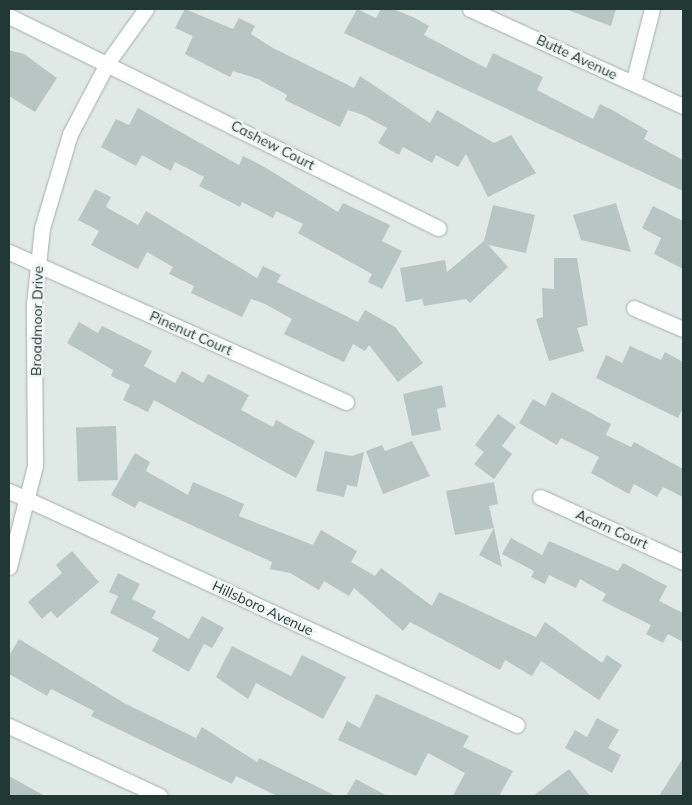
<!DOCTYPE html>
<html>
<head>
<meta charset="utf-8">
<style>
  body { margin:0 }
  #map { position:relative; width:692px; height:805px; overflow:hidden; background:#dfe9e6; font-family:Mulish,sans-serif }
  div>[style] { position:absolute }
  .building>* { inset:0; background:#b8c6c3; transform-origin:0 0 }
  .roads { filter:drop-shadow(0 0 1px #a3b0ad) drop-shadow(0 0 1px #a3b0ad) }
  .minor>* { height:15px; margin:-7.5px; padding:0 7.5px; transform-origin:7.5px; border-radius:7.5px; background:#fff }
  .tertiary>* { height:15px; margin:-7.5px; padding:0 7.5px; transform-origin:7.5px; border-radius:7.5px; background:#fff }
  span { translate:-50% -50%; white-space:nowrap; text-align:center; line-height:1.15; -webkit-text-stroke:5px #eff6f4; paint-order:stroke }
  .street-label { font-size:14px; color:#223835 }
  .frame { position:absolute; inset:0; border:10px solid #223835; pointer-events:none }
</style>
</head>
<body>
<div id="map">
  <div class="building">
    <i style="clip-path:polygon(185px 9px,233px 29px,239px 18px,255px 26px,251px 34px,273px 48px,354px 88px,360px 76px,430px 123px,437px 110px,494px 143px,511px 135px,536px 173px,488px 197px,466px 154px,458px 167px,436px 155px,432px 163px,403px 147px,399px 155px,378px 143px,387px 128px,363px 115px,348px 110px,340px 127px,285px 100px,287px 95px,258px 79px,233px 71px,230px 77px,185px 54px,193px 36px,175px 28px)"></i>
    <i style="clip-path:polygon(357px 9px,376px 18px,381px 9px,393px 9px,415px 18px,429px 26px,424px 35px,486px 68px,493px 53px,543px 77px,537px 90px,593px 119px,600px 104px,616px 112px,648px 131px,644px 139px,683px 160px,683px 191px,344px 33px)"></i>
    <i style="clip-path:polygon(565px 9px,616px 9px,611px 26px)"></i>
    <i style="clip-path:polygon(9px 50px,24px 54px,57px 78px,35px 112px,9px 96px)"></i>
    <i style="clip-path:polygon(138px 108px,239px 165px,243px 156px,261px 165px,338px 212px,343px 203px,390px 225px,382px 241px,402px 251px,382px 289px,368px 282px,372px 274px,298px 233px,303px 224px,276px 211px,273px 218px,242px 202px,240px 207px,199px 186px,204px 177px,175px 162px,171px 171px,142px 155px,136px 166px,101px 147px,116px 119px,129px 125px)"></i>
    <i style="clip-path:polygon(95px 189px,111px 197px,106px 207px,138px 225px,146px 211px,257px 278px,263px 266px,281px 275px,277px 282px,358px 322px,365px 310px,395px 327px,423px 363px,398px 382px,369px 345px,365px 351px,353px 344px,344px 362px,284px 334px,292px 319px,265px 304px,251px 299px,242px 317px,191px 293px,194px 286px,169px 274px,173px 267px,147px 252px,138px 269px,108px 254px,91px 245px,99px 231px,78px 220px)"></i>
    <i style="clip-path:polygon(616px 203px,631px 252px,581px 240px,573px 215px)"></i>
    <i style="clip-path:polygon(493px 205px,535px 215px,526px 253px,488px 245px,508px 267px,470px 303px,466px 299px,424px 306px,422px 299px,406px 302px,400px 268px,445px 260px,447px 272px,484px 241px)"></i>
    <i style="clip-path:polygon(653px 206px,683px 221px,683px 269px,654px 254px,661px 238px,642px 228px)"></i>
    <i style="clip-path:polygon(554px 258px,577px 258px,588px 325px,577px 328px,584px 351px,549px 361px,536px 319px,543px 317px,542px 288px,554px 289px)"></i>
    <i style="clip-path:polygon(79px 322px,98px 333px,102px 326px,152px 351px,144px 366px,175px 383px,182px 371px,203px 383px,208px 374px,232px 386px,249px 395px,241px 410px,273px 427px,276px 420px,315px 441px,296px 478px,154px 400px,148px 412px,123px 400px,130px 385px,111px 376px,113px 370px,67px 343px)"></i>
    <i style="clip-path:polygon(630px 346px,661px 360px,665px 352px,683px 362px,683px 408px,678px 418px,596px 378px,606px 355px,622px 363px)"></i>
    <i style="clip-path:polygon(442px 385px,446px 407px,437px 409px,441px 430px,412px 436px,403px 394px)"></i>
    <i style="clip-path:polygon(552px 392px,611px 424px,606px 435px,631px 447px,634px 442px,683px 469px,683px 497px,663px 487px,657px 497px,634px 484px,629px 494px,591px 473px,599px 457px,561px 438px,557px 445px,519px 423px,533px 399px,545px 406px)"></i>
    <i style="clip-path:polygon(498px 414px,516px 427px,502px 446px,512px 454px,494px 479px,474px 464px,484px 452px,475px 445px)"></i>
    <i style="left:116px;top:426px;width:54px;height:40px;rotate:88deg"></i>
    <i style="clip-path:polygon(412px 441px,430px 476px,383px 494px,366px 451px,382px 445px,385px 451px)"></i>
    <i style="clip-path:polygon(325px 451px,352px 456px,364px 452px,357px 487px,347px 485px,344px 497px,316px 491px)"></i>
    <i style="clip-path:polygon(135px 453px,150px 462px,146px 471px,188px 495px,193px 482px,244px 504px,239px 516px,313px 545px,321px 530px,357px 551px,351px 562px,375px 576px,381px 568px,432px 606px,439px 592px,536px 637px,545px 622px,602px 663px,607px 655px,622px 665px,599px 700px,541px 661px,532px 676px,505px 660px,500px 670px,410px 622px,403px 631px,354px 588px,349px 596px,324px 581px,319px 590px,290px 573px,270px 569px,272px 562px,139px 501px,135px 508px,111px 495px)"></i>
    <i style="clip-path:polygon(494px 482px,498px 504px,489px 506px,494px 528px,455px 535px,446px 491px)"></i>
    <i style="clip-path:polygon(494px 528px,502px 567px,479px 555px)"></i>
    <i style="clip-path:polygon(511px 538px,542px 555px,549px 541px,618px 571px,623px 563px,667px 586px,659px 601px,683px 613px,683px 642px,668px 634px,663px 643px,646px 634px,651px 625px,602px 601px,606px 594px,580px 579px,576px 588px,549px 575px,545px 584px,531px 577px,534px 571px,502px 554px)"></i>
    <i style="clip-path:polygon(72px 551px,99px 582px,57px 618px,51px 611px,42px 619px,28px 602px,62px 573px,56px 565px)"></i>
    <i style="clip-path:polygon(118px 573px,140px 584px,132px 599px,156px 611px,152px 618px,189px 639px,202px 616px,224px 628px,212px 648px,204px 644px,189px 672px,152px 651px,159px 638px,110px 613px,118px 596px,109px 592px)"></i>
    <i style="clip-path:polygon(19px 639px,124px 703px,196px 738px,202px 727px,257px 762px,259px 758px,336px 796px,277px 796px,236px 776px,232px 784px,91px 716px,94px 711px,51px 689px,47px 696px,9px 674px,9px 656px)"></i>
    <i style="clip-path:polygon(232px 646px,291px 676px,302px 655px,346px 677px,323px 719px,256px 683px,248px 699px,216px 677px)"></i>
    <i style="clip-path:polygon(376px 694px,469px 736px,463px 747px,513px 771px,499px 796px,453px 796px,465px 773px,428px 753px,416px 776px,338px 740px,347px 721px,360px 728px)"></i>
    <i style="clip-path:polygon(597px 718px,619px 730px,608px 748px,621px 755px,612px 773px,565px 748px,575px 730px,587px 737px)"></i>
    <i style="clip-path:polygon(683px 758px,683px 796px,659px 796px)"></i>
    <i style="clip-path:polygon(569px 769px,590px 796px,533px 796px)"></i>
    <i style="clip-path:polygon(9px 776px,45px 796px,9px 796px)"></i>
    <i style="clip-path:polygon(356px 779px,387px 796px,346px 796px)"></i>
  </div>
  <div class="roads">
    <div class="minor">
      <i style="left:470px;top:9px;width:234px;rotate:24.5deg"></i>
      <i style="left:9px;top:16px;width:479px;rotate:26.3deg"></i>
      <i style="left:633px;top:83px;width:76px;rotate:-75.6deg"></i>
      <i style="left:9px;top:252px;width:369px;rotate:24deg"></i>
      <i style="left:634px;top:308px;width:53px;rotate:23.2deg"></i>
      <i style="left:9px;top:491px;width:559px;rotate:24.73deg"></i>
      <i style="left:540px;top:497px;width:157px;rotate:24.4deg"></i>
      <i style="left:9px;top:726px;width:166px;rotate:24.9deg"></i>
    </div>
    <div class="tertiary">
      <i style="left:9px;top:567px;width:104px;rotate:-75.6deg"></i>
      <i style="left:35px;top:466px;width:162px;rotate:-90.4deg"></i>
      <i style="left:34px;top:304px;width:76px;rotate:-84deg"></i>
      <i style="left:42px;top:228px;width:98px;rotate:-73.4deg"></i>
      <i style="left:70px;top:134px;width:81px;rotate:-62.2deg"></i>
      <i style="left:108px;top:62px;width:65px;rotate:-54.4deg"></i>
    </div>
  </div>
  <div class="street-label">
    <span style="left:577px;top:57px;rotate:25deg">Butte Avenue</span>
    <span style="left:273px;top:145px;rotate:27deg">Cashew Court</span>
    <span style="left:37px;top:321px;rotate:-89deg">Broadmoor Drive</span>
    <span style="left:191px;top:333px;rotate:24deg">Pinenut Court</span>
    <span style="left:612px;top:529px;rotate:24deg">Acorn Court</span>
    <span style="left:263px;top:608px;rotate:25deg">Hillsboro Avenue</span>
  </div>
  <div class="frame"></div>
</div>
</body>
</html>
